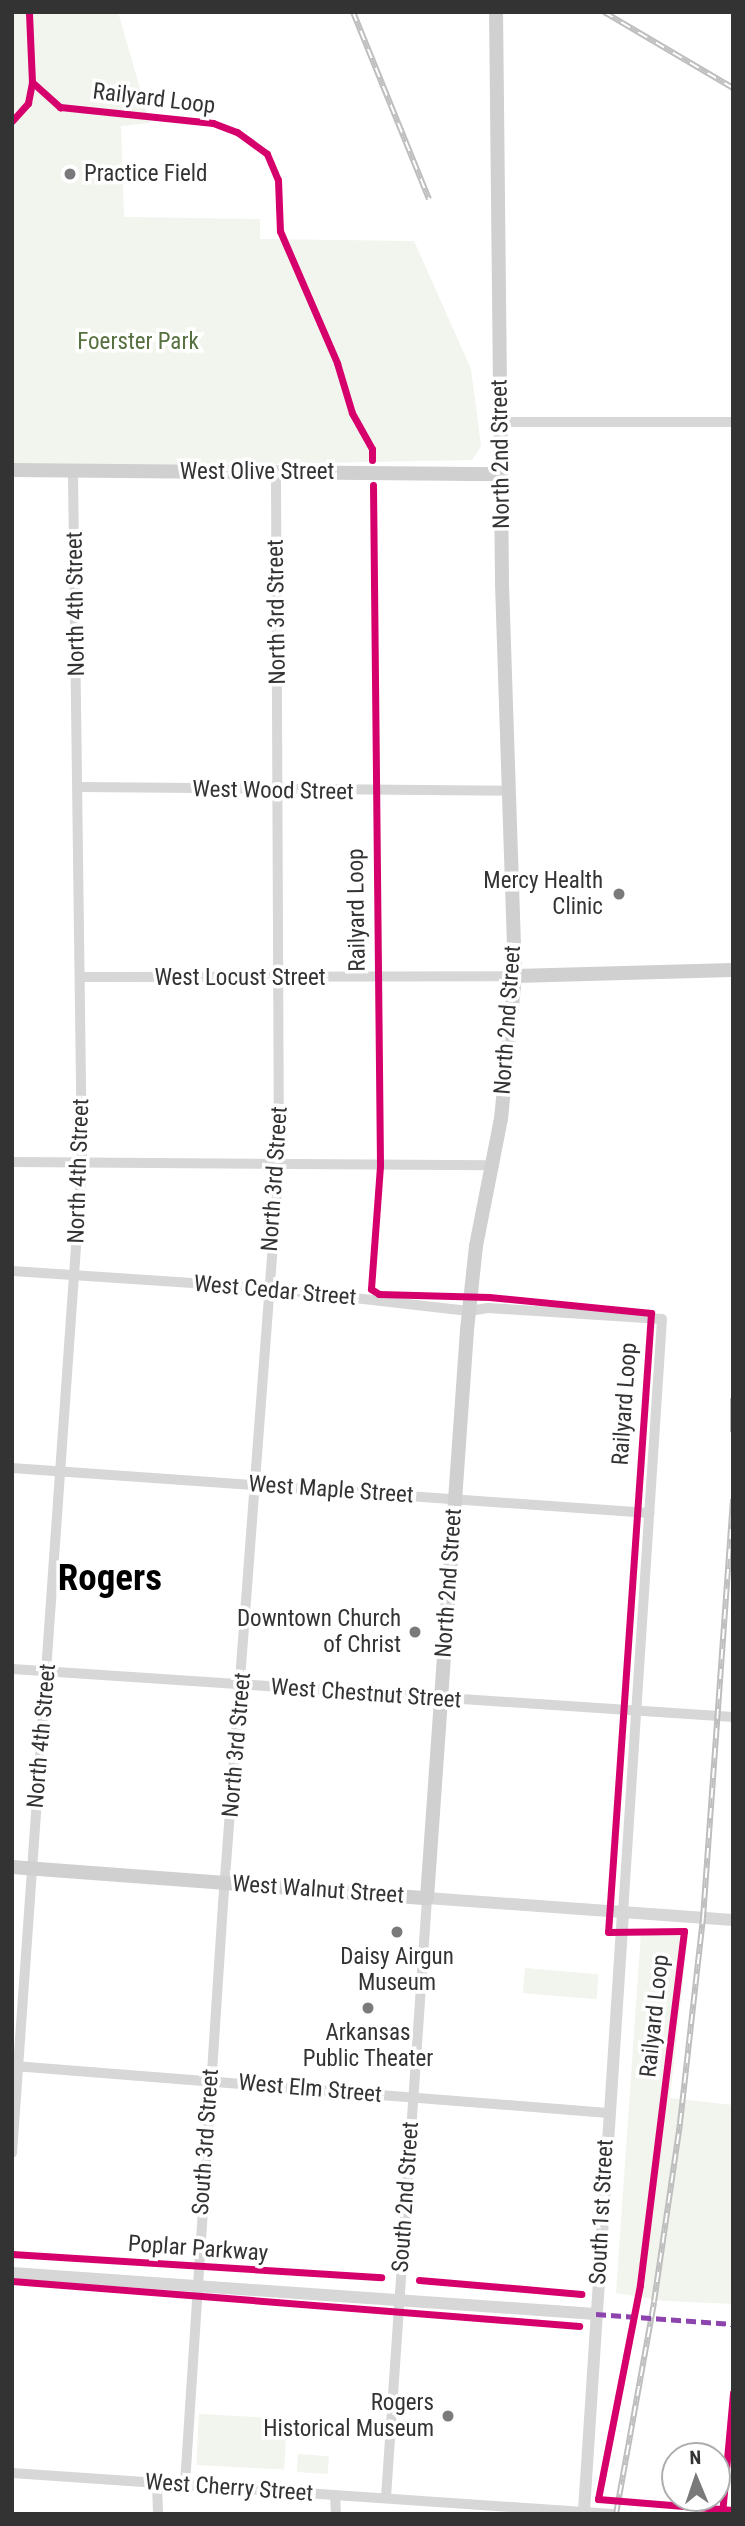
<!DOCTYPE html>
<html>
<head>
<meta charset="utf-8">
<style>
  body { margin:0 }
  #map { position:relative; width:745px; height:2526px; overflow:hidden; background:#fff; font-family:"Roboto Condensed",sans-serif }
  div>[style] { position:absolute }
  .green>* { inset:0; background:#f1f5ed; transform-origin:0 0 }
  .minor>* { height:10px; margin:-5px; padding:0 5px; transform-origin:5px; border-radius:5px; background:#d7d7d7 }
  .tertiary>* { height:12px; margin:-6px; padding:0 6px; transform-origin:6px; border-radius:6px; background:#d7d7d7 }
  .secondary>* { height:14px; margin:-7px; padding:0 7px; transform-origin:7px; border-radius:7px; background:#d0d0d0 }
  .rail>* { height:6px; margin-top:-3px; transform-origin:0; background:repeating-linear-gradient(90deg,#fff 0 10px,#bebebe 0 20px); box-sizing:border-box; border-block:2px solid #bebebe }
  .quiet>* { height:5px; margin-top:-2.5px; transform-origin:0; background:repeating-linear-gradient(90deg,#8e44ad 0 10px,transparent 0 15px) }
  .cycleway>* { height:7px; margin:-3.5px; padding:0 3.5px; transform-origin:3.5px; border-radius:3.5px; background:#d6006c }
  .dots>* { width:19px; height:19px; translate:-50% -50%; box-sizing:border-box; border:4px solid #fff; border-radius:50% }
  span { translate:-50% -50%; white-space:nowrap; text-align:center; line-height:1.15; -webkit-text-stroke:7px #fff; paint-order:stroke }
  .street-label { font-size:23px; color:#333 }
  .poi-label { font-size:23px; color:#333 }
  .left { translate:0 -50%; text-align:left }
  .right { translate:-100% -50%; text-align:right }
  .park-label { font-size:23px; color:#56703f }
  .town-label { font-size:37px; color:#000; font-weight:700 }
  .frame { position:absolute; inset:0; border:14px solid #333; pointer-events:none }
  .north { position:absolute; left:661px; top:2442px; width:70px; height:70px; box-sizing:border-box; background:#fff; border:2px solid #adadad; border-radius:50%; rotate:358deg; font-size:19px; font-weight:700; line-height:28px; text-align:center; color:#333 }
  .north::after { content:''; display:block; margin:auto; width:24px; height:32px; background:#7a7a7a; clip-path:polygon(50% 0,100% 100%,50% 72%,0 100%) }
</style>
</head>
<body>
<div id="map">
  <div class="green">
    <i style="clip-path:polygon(12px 12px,118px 12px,150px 123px,121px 126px,124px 217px,260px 219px,260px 239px,414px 241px,471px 369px,481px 446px,472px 460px,12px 469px)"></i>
    <i style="clip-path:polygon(641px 1932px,688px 1936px,670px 2098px,733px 2105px,733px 2304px,665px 2301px,616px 2293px)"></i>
    <i style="left:525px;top:1968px;width:74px;height:25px;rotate:5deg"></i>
    <i style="left:199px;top:2414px;width:88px;height:51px;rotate:3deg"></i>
    <i style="left:298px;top:2454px;width:31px;height:18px;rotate:4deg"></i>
  </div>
  <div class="minor">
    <i style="left:500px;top:422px;width:233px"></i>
    <i style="left:80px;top:787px;width:429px;rotate:0.5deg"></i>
    <i style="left:82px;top:977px;width:433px;rotate:-0.1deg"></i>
    <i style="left:12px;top:1162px;width:479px;rotate:0.4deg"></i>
    <i style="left:12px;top:1271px;width:256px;rotate:3.8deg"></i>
    <i style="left:267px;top:1288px;width:203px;rotate:6.5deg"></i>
    <i style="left:469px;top:1311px;width:19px;rotate:-9deg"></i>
    <i style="left:488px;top:1308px;width:174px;rotate:3.6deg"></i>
    <i style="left:662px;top:1319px;width:595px;rotate:93.76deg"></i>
    <i style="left:12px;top:1468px;width:639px;rotate:4.04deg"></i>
    <i style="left:12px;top:1669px;width:723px;rotate:3.81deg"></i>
    <i style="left:14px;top:2066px;width:596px;rotate:4.52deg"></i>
    <i style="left:12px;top:2153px;width:993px;rotate:-85.96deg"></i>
    <i style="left:82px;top:1162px;width:691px;rotate:-90.75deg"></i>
    <i style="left:12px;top:2473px;width:602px;rotate:3.9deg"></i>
    <i style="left:157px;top:2484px;width:30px;rotate:88deg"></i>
    <i style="left:185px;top:2484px;width:581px;rotate:-86.25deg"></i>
    <i style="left:223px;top:1904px;width:741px;rotate:-85.67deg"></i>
    <i style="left:279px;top:1165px;width:693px;rotate:-90.25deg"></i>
    <i style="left:335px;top:2495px;width:19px;rotate:87deg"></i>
    <i style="left:386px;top:2497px;width:600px;rotate:-86.08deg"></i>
  </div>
  <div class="tertiary">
    <i style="left:427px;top:1898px;width:307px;rotate:4.1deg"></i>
    <i style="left:12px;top:2273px;width:585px;rotate:4.02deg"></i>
    <i style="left:584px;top:2511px;width:599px;rotate:-86.27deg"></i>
    <i style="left:733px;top:2514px;width:1px;rotate:-90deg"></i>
  </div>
  <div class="secondary">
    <i style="left:12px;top:470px;width:489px;rotate:0.5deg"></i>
    <i style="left:515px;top:976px;width:218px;rotate:-1.6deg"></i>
    <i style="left:12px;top:1867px;width:416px;rotate:4.3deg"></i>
    <i style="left:427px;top:1898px;width:569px;rotate:-85.97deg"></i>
    <i style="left:467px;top:1330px;width:84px;rotate:-83.9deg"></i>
    <i style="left:476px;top:1246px;width:129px;rotate:-78.9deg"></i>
    <i style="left:501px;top:1119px;width:144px;rotate:-84.4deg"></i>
    <i style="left:515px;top:976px;width:395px;rotate:-91.9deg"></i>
    <i style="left:502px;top:581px;width:569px;rotate:-90.6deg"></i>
  </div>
  <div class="rail">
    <i style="left:353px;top:12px;width:202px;rotate:67.9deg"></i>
    <i style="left:604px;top:12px;width:150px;rotate:30.5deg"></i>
    <i style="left:733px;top:1398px;width:34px;rotate:90deg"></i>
    <i style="left:616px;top:2514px;width:215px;rotate:-79.8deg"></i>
    <i style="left:654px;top:2302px;width:181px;rotate:-81.7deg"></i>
    <i style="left:680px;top:2123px;width:206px;rotate:-83.6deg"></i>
    <i style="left:703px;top:1918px;width:420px;rotate:-85.9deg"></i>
  </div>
  <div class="quiet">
    <i style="left:596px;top:2314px;width:137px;rotate:4.2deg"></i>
  </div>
  <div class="cycleway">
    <i style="left:32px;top:82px;width:38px;rotate:42deg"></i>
    <i style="left:60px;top:107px;width:154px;rotate:6deg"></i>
    <i style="left:213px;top:123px;width:26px;rotate:21deg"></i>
    <i style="left:237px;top:132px;width:37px;rotate:36deg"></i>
    <i style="left:267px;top:154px;width:28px;rotate:67deg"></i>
    <i style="left:278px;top:180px;width:51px;rotate:87.8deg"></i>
    <i style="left:280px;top:231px;width:144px;rotate:66.6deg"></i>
    <i style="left:337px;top:363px;width:52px;rotate:73.3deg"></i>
    <i style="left:352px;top:413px;width:41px;rotate:60.9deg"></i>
    <i style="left:372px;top:449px;width:11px;rotate:90deg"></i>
    <i style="left:12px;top:121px;width:24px;rotate:-48deg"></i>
    <i style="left:28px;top:103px;width:21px;rotate:-79deg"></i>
    <i style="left:32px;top:82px;width:70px;rotate:-92.5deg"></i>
    <i style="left:373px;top:485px;width:681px;rotate:89.41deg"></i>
    <i style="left:380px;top:1166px;width:123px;rotate:94.2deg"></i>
    <i style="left:371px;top:1289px;width:9px;rotate:32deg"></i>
    <i style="left:379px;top:1294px;width:110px;rotate:1.6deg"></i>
    <i style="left:489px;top:1297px;width:163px;rotate:5.6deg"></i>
    <i style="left:651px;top:1313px;width:620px;rotate:93.97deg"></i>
    <i style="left:608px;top:1932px;width:76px;rotate:-0.8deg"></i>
    <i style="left:684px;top:1931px;width:357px;rotate:97.1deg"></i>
    <i style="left:640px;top:2285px;width:218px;rotate:101.1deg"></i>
    <i style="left:598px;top:2499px;width:135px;rotate:4.7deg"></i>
    <i style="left:12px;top:2254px;width:370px;rotate:3.6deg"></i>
    <i style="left:419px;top:2280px;width:163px;rotate:4.9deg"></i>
    <i style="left:12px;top:2281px;width:569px;rotate:4.54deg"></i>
    <i style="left:722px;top:2514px;width:122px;rotate:-84.8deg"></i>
  </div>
  <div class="dots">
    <i style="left:70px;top:174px;background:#7a7a7a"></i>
    <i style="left:619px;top:894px;background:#7a7a7a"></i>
    <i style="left:415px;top:1632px;background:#7a7a7a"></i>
    <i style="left:397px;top:1932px;background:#7a7a7a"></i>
    <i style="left:368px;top:2008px;background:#7a7a7a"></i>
    <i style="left:448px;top:2416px;background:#7a7a7a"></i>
  </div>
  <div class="street-label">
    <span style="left:154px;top:99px;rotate:7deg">Railyard Loop</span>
    <span style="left:501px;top:454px;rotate:-91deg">North 2nd Street</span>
    <span style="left:257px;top:472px">West Olive Street</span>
    <span style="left:76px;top:604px;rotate:-91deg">North 4th Street</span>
    <span style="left:277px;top:612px;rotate:-91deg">North 3rd Street</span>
    <span style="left:273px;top:791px;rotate:1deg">West Wood Street</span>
    <span style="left:357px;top:910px;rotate:-91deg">Railyard Loop</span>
    <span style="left:240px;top:978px">West Locust Street</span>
    <span style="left:508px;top:1020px;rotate:-86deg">North 2nd Street</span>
    <span style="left:79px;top:1171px;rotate:-88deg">North 4th Street</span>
    <span style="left:275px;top:1179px;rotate:-86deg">North 3rd Street</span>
    <span style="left:275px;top:1291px;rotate:5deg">West Cedar Street</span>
    <span style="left:625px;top:1404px;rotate:-86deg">Railyard Loop</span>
    <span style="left:331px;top:1490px;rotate:4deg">West Maple Street</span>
    <span style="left:449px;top:1583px;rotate:-86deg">North 2nd Street</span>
    <span style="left:366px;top:1694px;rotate:4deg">West Chestnut Street</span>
    <span style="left:42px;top:1736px;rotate:-85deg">North 4th Street</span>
    <span style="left:237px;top:1745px;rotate:-85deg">North 3rd Street</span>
    <span style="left:318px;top:1890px;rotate:4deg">West Walnut Street</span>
    <span style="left:655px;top:2016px;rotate:-84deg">Railyard Loop</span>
    <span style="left:310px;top:2089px;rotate:5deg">West Elm Street</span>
    <span style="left:206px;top:2142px;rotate:-86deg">South 3rd Street</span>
    <span style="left:406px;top:2197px;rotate:-86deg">South 2nd Street</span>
    <span style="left:602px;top:2212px;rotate:-87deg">South 1st Street</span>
    <span style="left:198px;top:2249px;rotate:4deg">Poplar Parkway</span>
    <span style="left:229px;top:2488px;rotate:4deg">West Cherry Street</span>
  </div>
  <div class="poi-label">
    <span class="left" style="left:84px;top:174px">Practice Field</span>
    <span class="right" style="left:603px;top:894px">Mercy Health<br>Clinic</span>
    <span class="right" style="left:401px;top:1632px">Downtown Church<br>of Christ</span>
    <span style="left:397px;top:1970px">Daisy Airgun<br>Museum</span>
    <span style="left:368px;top:2046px">Arkansas<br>Public Theater</span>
    <span class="right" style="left:434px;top:2416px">Rogers<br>Historical Museum</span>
  </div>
  <div class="park-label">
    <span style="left:138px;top:342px">Foerster Park</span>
  </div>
  <div class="town-label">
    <span style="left:110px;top:1578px">Rogers</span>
  </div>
  <div class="frame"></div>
  <div class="north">N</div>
</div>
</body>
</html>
